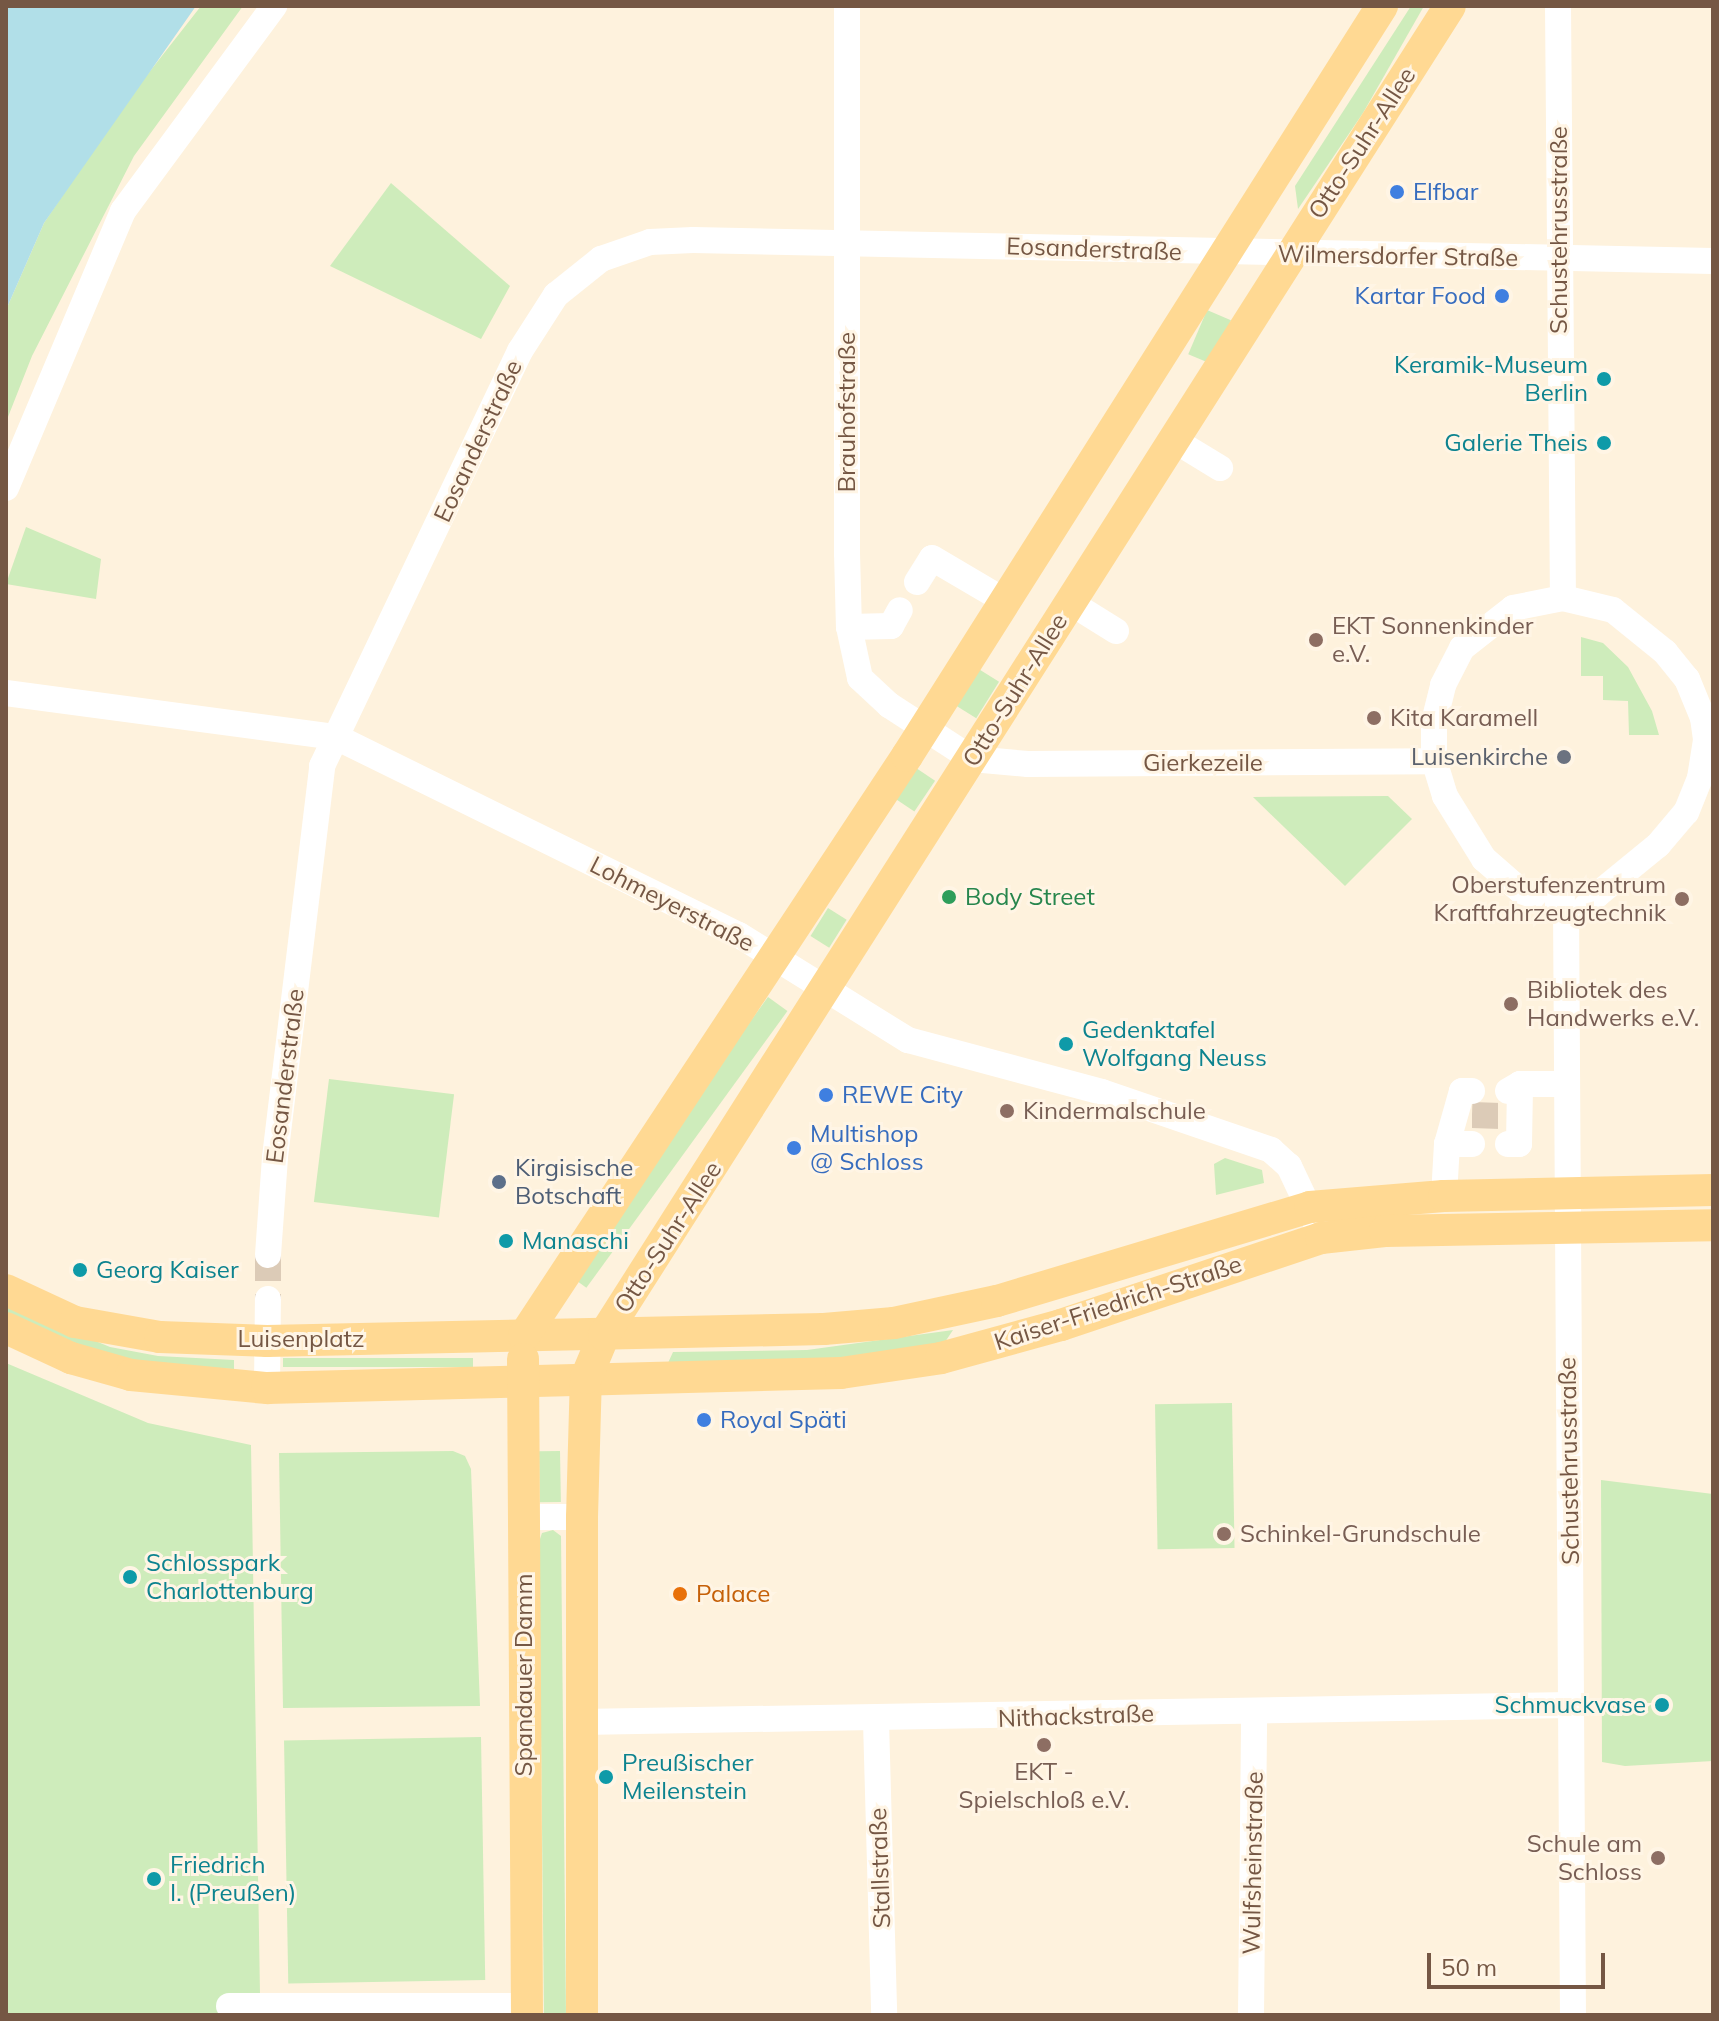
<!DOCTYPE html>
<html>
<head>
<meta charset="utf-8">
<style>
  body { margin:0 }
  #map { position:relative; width:1719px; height:2021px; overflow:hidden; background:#fef2dd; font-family:Mulish,sans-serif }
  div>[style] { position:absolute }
  .green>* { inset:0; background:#ceecbb; transform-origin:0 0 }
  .water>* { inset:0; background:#b1dfe8 }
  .minor-tunnel>* { height:26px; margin-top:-13px; transform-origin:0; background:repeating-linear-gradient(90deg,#dccbb7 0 26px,transparent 0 39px) }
  .minor>* { height:26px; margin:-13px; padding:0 13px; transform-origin:13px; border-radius:13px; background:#fff }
  .major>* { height:32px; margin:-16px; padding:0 16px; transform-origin:16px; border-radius:16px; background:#ffd993 }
  .dots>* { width:22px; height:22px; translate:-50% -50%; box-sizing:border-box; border:4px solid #fff5e5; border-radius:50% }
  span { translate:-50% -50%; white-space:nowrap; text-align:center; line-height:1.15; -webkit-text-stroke:6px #fff5e5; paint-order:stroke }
  .street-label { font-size:24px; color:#755744 }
  .shop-label { font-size:24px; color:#366cbe }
  .left { translate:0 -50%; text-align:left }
  .right { translate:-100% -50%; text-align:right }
  .culture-label { font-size:24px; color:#0d838f }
  .education-label { font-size:24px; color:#785e54 }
  .worship-label { font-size:24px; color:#5b616d }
  .leisure-label { font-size:24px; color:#27864d }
  .service-label { font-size:24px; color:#4e5e75 }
  .food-label { font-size:24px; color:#c56008 }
  .frame { position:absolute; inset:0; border:8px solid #755744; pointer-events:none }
  .scale { position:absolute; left:1427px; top:1953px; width:178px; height:36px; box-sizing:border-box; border:4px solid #755744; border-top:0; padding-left:10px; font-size:24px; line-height:28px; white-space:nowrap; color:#755744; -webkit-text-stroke:6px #fff5e5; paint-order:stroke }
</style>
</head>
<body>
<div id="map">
  <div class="green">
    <i style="clip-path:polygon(201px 6px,243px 6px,134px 156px,32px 356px,6px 422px,6px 310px,44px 223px,122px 107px)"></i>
    <i style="clip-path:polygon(1411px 6px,1424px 6px,1363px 113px,1298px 209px,1295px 186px)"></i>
    <i style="clip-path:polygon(391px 183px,510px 286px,481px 339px,330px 266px)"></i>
    <i style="left:1207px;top:310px;width:26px;height:48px;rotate:23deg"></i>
    <i style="clip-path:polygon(26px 527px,101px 559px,96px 599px,6px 584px)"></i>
    <i style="clip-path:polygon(1581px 637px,1603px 643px,1628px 667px,1652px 711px,1659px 735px,1629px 735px,1628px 701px,1603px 700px,1603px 676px,1581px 676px)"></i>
    <i style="left:977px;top:668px;width:26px;height:43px;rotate:32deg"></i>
    <i style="left:916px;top:768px;width:23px;height:37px;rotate:34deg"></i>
    <i style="clip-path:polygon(1388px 796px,1412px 819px,1345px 886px,1253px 797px)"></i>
    <i style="left:828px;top:908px;width:22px;height:33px;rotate:32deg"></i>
    <i style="left:768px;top:997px;width:24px;height:342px;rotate:36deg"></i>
    <i style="left:329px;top:1079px;width:126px;height:124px;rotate:7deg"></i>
    <i style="clip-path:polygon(1225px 1158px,1262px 1170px,1264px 1183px,1216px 1195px,1214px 1164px)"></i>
    <i style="clip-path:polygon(6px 1304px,110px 1347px,158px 1356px,234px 1360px,234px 1369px,157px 1366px,68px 1344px,6px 1314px)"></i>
    <i style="clip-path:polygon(953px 1330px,941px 1348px,850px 1358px,668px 1363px,673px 1352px,807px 1350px)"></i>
    <i style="left:473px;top:1358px;width:9px;height:190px;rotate:90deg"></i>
    <i style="clip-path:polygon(6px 1363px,148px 1423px,251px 1445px,260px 1994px,229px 2015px,6px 2015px)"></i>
    <i style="left:1232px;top:1403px;width:145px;height:77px;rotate:89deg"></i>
    <i style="clip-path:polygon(453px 1451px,465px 1456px,471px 1469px,480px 1706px,283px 1708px,279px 1453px)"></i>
    <i style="left:560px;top:1451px;width:51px;height:21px;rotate:89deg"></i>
    <i style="clip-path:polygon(1601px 1480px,1713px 1494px,1713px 1761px,1625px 1766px,1602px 1762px)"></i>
    <i style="clip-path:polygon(553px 1530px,561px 1536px,566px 2015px,544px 2015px,539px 1542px,542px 1533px)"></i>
    <i style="left:481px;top:1737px;width:243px;height:197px;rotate:89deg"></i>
  </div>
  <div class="water">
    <i style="clip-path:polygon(6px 6px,196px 6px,44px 223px,6px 310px)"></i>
  </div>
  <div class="minor-tunnel">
    <i style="left:1472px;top:1115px;width:36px;rotate:2deg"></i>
    <i style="left:268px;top:1255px;width:44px;rotate:90deg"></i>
  </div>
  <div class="minor">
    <i style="left:847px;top:6px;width:547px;rotate:90deg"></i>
    <i style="left:847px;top:553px;width:74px;rotate:88.5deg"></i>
    <i style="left:849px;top:627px;width:52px;rotate:77.8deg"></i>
    <i style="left:860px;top:678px;width:40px;rotate:43deg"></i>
    <i style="left:889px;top:705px;width:99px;rotate:33deg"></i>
    <i style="left:972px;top:759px;width:56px;rotate:5.1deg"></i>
    <i style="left:1028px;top:764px;width:406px;rotate:-0.4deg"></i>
    <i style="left:1558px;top:6px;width:592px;rotate:89.52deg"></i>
    <i style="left:1174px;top:440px;width:54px;rotate:31.3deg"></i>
    <i style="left:6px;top:488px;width:301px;rotate:-67.1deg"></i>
    <i style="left:123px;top:211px;width:255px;rotate:-53.6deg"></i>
    <i style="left:917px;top:582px;width:28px;rotate:-58deg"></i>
    <i style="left:932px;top:558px;width:85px;rotate:30.5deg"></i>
    <i style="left:1563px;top:598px;width:51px;rotate:13.5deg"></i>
    <i style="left:1613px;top:610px;width:67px;rotate:38.9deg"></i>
    <i style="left:1665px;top:652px;width:35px;rotate:51deg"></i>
    <i style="left:1687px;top:679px;width:42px;rotate:67.7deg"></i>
    <i style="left:1703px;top:718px;width:22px;rotate:82deg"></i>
    <i style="left:1706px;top:740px;width:38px;rotate:99deg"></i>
    <i style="left:1700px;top:778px;width:37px;rotate:112deg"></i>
    <i style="left:1686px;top:812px;width:43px;rotate:130.3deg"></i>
    <i style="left:1658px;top:845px;width:79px;rotate:140.7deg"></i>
    <i style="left:1597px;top:895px;width:33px;rotate:160deg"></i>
    <i style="left:1566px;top:906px;width:47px;rotate:-161.6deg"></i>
    <i style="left:1521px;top:891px;width:49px;rotate:-139.1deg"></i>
    <i style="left:1484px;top:859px;width:74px;rotate:-121.8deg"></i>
    <i style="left:1445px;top:796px;width:37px;rotate:-107deg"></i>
    <i style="left:1434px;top:761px;width:39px;rotate:-90deg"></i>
    <i style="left:1434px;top:722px;width:38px;rotate:-76deg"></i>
    <i style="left:1443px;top:685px;width:42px;rotate:-62.8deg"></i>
    <i style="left:1462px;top:648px;width:65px;rotate:-38.1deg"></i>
    <i style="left:1513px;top:608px;width:51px;rotate:-11.3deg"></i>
    <i style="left:1071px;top:603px;width:53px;rotate:31.9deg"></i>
    <i style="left:849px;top:627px;width:42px;rotate:-1.4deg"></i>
    <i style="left:891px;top:626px;width:18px;rotate:-61deg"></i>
    <i style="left:6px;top:693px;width:333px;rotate:7.6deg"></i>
    <i style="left:336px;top:737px;width:449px;rotate:26.2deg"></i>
    <i style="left:739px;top:935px;width:199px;rotate:31.9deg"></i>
    <i style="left:908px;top:1040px;width:201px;rotate:15deg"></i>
    <i style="left:1102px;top:1092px;width:179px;rotate:18.9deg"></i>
    <i style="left:1271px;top:1150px;width:24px;rotate:42deg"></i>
    <i style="left:1289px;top:1166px;width:63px;rotate:64.7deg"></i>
    <i style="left:1566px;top:906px;width:1109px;rotate:89.64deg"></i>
    <i style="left:1508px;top:1091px;width:14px;rotate:-30deg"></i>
    <i style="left:1520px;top:1084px;width:45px"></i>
    <i style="left:1447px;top:1144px;width:25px"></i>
    <i style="left:1508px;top:1144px;width:11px"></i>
    <i style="left:1519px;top:1144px;width:60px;rotate:-89deg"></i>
    <i style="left:1444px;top:1196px;width:52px;rotate:-86.7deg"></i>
    <i style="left:1447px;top:1144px;width:55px;rotate:-74.2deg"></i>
    <i style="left:1462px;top:1091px;width:10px"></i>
    <i style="left:268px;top:1255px;width:98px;rotate:-85.9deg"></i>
    <i style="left:275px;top:1157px;width:394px;rotate:-83.1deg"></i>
    <i style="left:322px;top:766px;width:460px;rotate:-64.5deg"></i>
    <i style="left:520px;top:351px;width:67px;rotate:-57.3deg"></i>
    <i style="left:556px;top:295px;width:58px;rotate:-38.7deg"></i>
    <i style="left:601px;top:259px;width:52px;rotate:-19.1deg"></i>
    <i style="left:650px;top:242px;width:43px;rotate:-2.7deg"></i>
    <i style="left:693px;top:240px;width:1020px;rotate:1.18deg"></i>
    <i style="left:267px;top:1388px;width:89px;rotate:-89.4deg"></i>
    <i style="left:523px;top:1517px;width:59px"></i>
    <i style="left:876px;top:1721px;width:294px;rotate:88.4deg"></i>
    <i style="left:581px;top:1722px;width:990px;rotate:-0.98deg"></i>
    <i style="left:229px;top:2006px;width:298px"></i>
    <i style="left:1251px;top:2015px;width:304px;rotate:-89.4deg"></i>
  </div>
  <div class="major">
    <i style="left:6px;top:1290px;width:76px;rotate:24.9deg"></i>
    <i style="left:75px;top:1322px;width:86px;rotate:10deg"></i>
    <i style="left:160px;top:1337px;width:107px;rotate:2.1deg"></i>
    <i style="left:267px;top:1341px;width:557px;rotate:-1.23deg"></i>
    <i style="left:824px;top:1329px;width:70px;rotate:-4.9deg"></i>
    <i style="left:894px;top:1323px;width:105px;rotate:-12.1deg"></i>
    <i style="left:997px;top:1301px;width:327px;rotate:-16.7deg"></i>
    <i style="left:1310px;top:1207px;width:134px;rotate:-4.7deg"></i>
    <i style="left:1444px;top:1196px;width:269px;rotate:-1.3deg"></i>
    <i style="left:6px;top:1328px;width:72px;rotate:24.8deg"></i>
    <i style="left:71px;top:1358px;width:62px;rotate:15.8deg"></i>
    <i style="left:131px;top:1375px;width:137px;rotate:5.5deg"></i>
    <i style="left:267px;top:1388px;width:574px;rotate:-1.5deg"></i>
    <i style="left:841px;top:1373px;width:101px;rotate:-8.5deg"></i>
    <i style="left:941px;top:1358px;width:124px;rotate:-15.4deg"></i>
    <i style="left:1061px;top:1325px;width:274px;rotate:-18.5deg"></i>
    <i style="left:1321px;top:1238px;width:64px;rotate:-6.2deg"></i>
    <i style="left:1385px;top:1231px;width:328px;rotate:-1deg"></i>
    <i style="left:524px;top:1336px;width:695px;rotate:-56.56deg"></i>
    <i style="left:907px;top:756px;width:888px;rotate:-57.65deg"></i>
    <i style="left:523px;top:1359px;width:656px;rotate:89.65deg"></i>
    <i style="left:582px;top:2015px;width:498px;rotate:-90deg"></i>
    <i style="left:582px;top:1517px;width:139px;rotate:-88.4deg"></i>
    <i style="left:586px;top:1378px;width:47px;rotate:-67.3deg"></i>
    <i style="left:604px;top:1335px;width:1575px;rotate:-57.52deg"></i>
  </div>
  <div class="dots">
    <i style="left:1397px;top:192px;background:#3f7fe0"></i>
    <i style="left:1502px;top:296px;background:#3f7fe0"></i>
    <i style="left:1604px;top:379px;background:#0f9aa8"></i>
    <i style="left:1604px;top:443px;background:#0f9aa8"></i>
    <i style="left:1316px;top:640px;background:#8d6e63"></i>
    <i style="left:1374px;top:718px;background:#8d6e63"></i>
    <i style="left:1564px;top:757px;background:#6b7280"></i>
    <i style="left:949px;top:897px;background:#2e9e5b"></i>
    <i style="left:1682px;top:899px;background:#8d6e63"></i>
    <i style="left:1511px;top:1004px;background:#8d6e63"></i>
    <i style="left:1066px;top:1044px;background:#0f9aa8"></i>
    <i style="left:826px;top:1095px;background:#3f7fe0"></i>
    <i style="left:1007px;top:1111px;background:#8d6e63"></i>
    <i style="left:794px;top:1148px;background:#3f7fe0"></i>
    <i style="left:499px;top:1182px;background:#5c6f8a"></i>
    <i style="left:506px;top:1241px;background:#0f9aa8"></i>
    <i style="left:80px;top:1270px;background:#0f9aa8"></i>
    <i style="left:704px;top:1420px;background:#3f7fe0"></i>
    <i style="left:1224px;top:1534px;background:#8d6e63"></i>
    <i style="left:130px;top:1577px;background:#0f9aa8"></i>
    <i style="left:680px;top:1594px;background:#e8710a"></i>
    <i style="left:1662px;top:1705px;background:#0f9aa8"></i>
    <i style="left:1044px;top:1745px;background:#8d6e63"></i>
    <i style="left:606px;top:1777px;background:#0f9aa8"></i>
    <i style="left:1658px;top:1858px;background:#8d6e63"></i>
    <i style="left:154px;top:1879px;background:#0f9aa8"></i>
  </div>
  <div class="street-label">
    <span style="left:1362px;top:143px;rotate:-57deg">Otto-Suhr-Allee</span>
    <span style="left:1559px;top:230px;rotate:-90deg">Schustehrusstraße</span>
    <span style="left:1094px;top:249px;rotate:2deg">Eosanderstraße</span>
    <span style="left:1398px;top:256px;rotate:1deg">Wilmersdorfer Straße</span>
    <span style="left:847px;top:412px;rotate:-90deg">Brauhofstraße</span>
    <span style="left:478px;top:441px;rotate:-65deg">Eosanderstraße</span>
    <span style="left:1015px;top:690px;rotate:-58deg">Otto-Suhr-Allee</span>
    <span style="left:1203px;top:763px">Gierkezeile</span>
    <span style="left:672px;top:904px;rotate:27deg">Lohmeyerstraße</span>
    <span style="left:285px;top:1076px;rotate:-83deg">Eosanderstraße</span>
    <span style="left:668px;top:1237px;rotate:-57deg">Otto-Suhr-Allee</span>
    <span style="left:1118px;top:1303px;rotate:-18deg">Kaiser-Friedrich-Straße</span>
    <span style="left:301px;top:1339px">Luisenplatz</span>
    <span style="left:1569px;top:1461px;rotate:-91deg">Schustehrusstraße</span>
    <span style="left:524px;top:1675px;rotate:-90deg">Spandauer Damm</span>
    <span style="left:1076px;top:1716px;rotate:-2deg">Nithackstraße</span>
    <span style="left:1253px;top:1863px;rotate:-89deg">Wulfsheinstraße</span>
    <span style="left:880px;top:1868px;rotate:-92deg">Stallstraße</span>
  </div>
  <div class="shop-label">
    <span class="left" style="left:1413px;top:192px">Elfbar</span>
    <span class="right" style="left:1486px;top:296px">Kartar Food</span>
    <span class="left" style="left:842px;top:1095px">REWE City</span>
    <span class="left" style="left:810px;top:1148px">Multishop<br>@ Schloss</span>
    <span class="left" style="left:720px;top:1420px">Royal Späti</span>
  </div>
  <div class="culture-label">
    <span class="right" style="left:1588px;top:379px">Keramik-Museum<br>Berlin</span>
    <span class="right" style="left:1588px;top:443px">Galerie Theis</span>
    <span class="left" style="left:1082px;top:1044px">Gedenktafel<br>Wolfgang Neuss</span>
    <span class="left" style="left:522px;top:1241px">Manaschi</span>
    <span class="left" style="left:96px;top:1270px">Georg Kaiser</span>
    <span class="left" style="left:146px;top:1577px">Schlosspark<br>Charlottenburg</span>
    <span class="right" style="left:1646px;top:1705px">Schmuckvase</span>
    <span class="left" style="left:622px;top:1777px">Preußischer<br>Meilenstein</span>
    <span class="left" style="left:170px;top:1879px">Friedrich<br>I. (Preußen)</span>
  </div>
  <div class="education-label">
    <span class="left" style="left:1332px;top:640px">EKT Sonnenkinder<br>e.V.</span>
    <span class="left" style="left:1390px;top:718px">Kita Karamell</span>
    <span class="right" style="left:1666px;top:899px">Oberstufenzentrum<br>Kraftfahrzeugtechnik</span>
    <span class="left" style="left:1527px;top:1004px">Bibliotek des<br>Handwerks e.V.</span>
    <span class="left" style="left:1023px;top:1111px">Kindermalschule</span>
    <span class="left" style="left:1240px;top:1534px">Schinkel-Grundschule</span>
    <span style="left:1044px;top:1786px">EKT -<br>Spielschloß e.V.</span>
    <span class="right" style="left:1642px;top:1858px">Schule am<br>Schloss</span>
  </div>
  <div class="worship-label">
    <span class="right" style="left:1548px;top:757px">Luisenkirche</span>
  </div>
  <div class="leisure-label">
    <span class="left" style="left:965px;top:897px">Body Street</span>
  </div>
  <div class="service-label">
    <span class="left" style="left:515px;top:1182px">Kirgisische<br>Botschaft</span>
  </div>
  <div class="food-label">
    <span class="left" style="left:696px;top:1594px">Palace</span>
  </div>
  <div class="frame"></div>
  <div class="scale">50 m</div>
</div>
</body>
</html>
